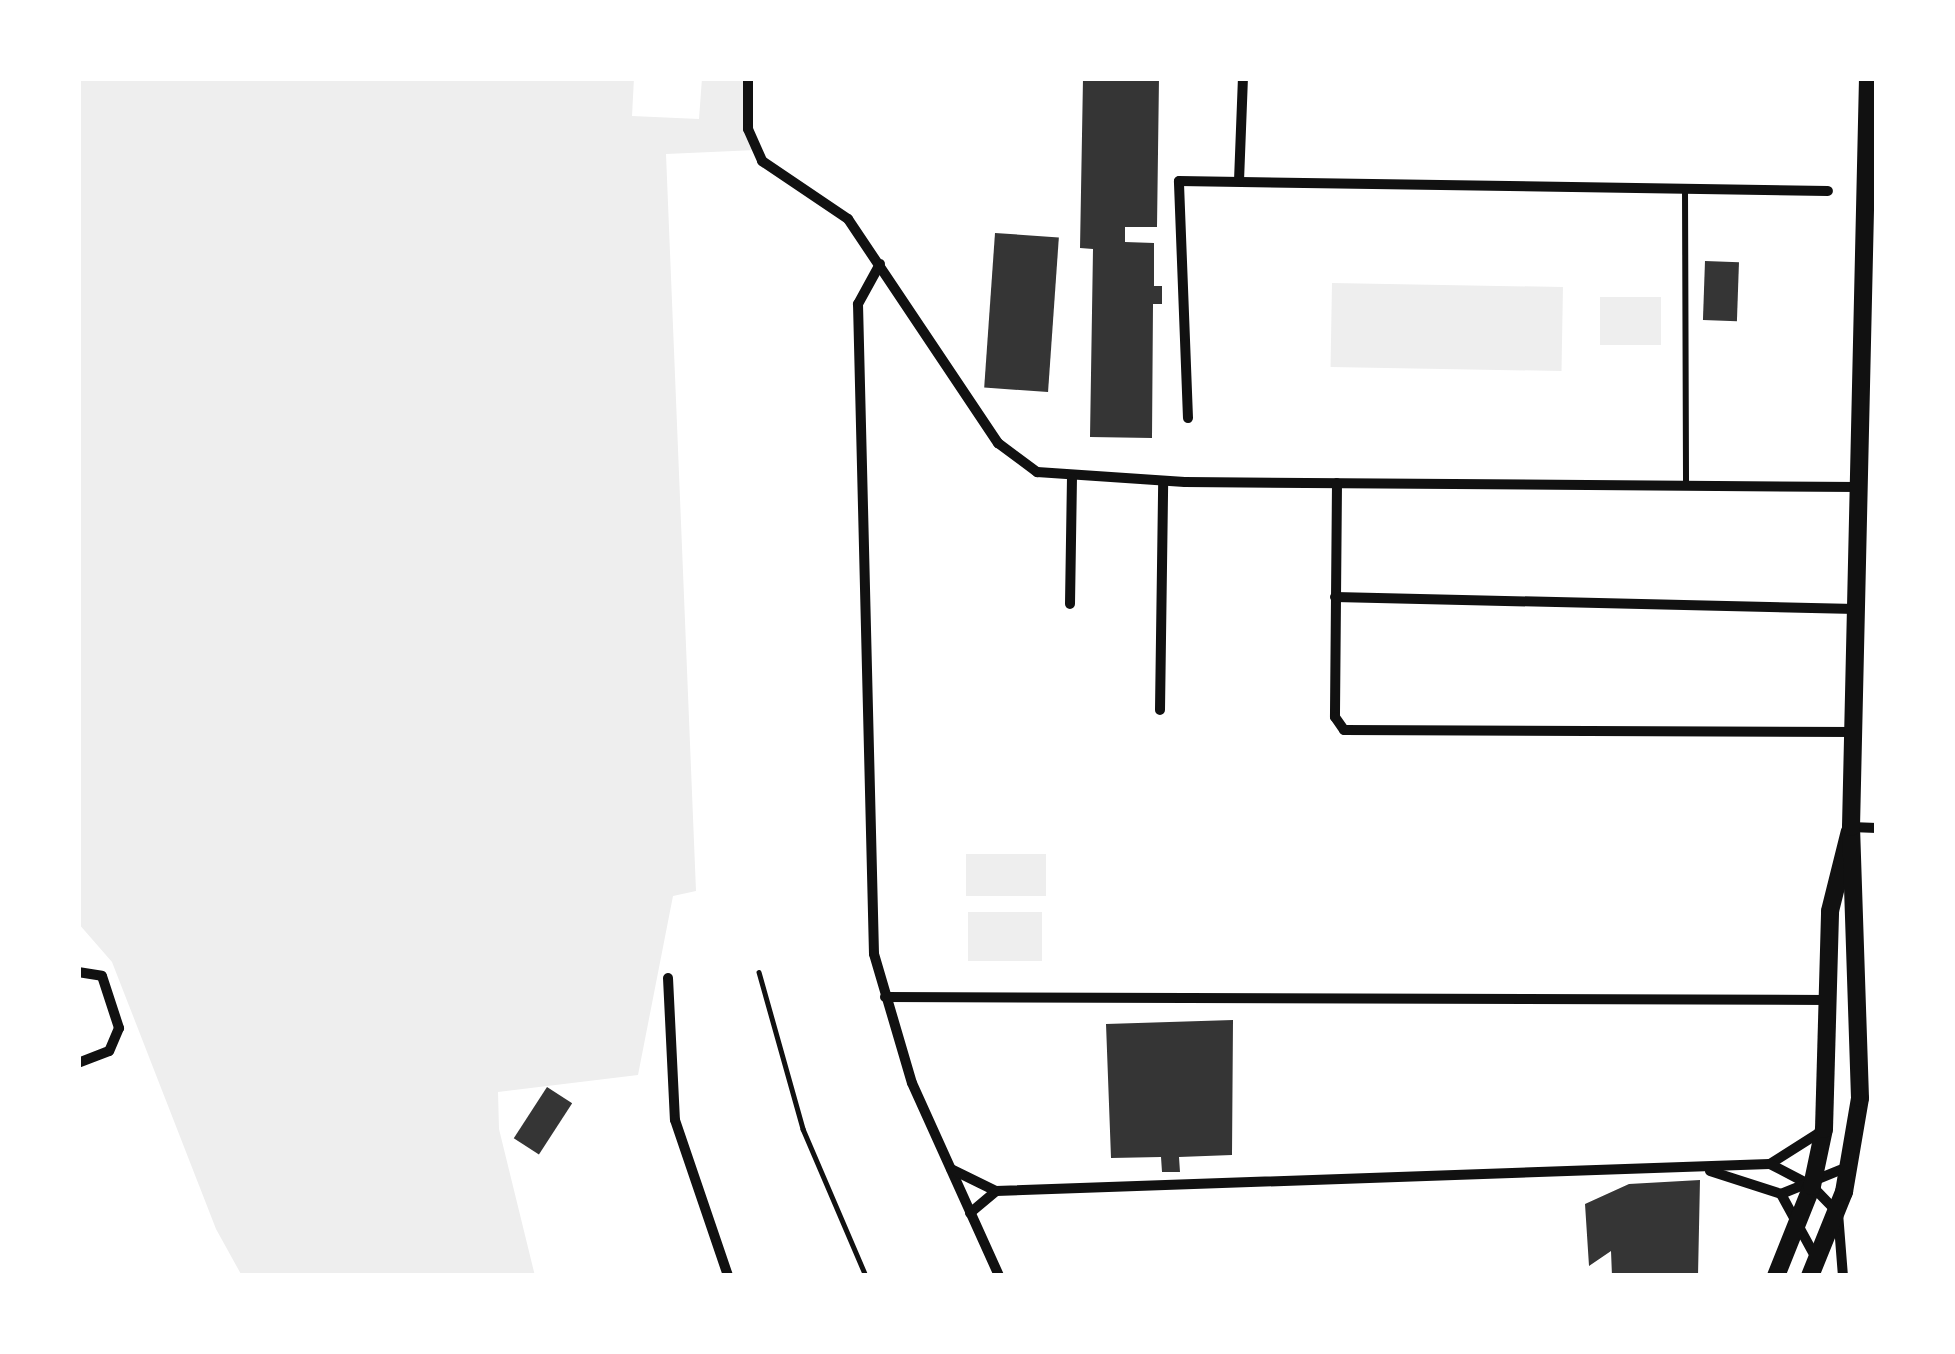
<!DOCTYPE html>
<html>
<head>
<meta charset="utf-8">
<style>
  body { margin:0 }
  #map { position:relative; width:1955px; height:1354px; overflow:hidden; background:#fff; font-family:"Fira Sans",sans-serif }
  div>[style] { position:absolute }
  .green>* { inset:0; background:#eee; transform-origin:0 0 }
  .building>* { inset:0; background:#353535; transform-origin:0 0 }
  .path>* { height:4.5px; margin:-2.25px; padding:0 2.25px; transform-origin:2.25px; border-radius:2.25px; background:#111 }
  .service>* { height:6px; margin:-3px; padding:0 3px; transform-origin:3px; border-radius:3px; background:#111 }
  .minor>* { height:10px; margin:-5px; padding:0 5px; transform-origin:5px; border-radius:5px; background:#111 }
  .primary>* { height:18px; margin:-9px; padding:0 9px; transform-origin:9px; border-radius:9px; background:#111 }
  span { translate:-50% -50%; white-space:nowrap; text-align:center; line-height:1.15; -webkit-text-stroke:12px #fff; paint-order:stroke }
  .frame { position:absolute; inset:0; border:81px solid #fff; pointer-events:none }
</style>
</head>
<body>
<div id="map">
  <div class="green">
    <i style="clip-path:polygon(78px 78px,634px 78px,632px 116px,699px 119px,702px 78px,748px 78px,756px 150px,666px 154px,696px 891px,673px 896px,638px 1075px,498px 1092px,499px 1129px,535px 1276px,242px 1276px,216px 1229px,112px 962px,78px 923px)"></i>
    <i style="left:1332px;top:283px;width:231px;height:84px;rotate:1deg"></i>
    <i style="left:1600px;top:297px;width:61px;height:48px"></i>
    <i style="left:966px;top:854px;width:80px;height:42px"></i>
    <i style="left:968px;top:912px;width:74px;height:49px"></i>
  </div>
  <div class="building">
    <i style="clip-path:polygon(1083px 78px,1159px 78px,1157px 227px,1125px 227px,1125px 242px,1154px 243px,1154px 286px,1162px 286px,1162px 304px,1153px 304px,1152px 438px,1090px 437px,1093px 249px,1080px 248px)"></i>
    <i style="left:995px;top:233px;width:64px;height:155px;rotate:4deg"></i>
    <i style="left:1705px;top:261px;width:34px;height:59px;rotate:2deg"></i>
    <i style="clip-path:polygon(1233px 1020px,1232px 1155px,1179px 1157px,1180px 1172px,1162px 1172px,1161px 1157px,1111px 1158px,1106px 1024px)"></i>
    <i style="left:547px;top:1087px;width:30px;height:61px;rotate:33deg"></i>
    <i style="clip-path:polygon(1700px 1180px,1698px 1276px,1612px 1276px,1611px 1251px,1589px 1266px,1585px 1204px,1629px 1184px)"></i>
  </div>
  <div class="path">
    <i style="left:759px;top:972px;width:163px;rotate:74.3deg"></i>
    <i style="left:803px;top:1129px;width:160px;rotate:66.8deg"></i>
  </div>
  <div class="service">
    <i style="left:1685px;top:189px;width:296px;rotate:89.8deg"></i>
  </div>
  <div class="minor">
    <i style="left:748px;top:78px;width:51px;rotate:90deg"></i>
    <i style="left:748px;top:129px;width:35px;rotate:66deg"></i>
    <i style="left:762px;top:161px;width:104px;rotate:34deg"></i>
    <i style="left:848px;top:219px;width:270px;rotate:56.2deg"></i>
    <i style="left:998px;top:443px;width:49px;rotate:36.6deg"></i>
    <i style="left:1037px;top:472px;width:148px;rotate:3.9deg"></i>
    <i style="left:1185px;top:482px;width:674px;rotate:0.43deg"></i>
    <i style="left:1239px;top:181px;width:103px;rotate:-87.8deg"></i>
    <i style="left:880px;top:264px;width:46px;rotate:118.8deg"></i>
    <i style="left:858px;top:304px;width:650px;rotate:88.59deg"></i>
    <i style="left:874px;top:954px;width:134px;rotate:73.6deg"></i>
    <i style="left:912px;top:1083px;width:212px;rotate:65.7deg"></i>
    <i style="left:1188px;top:418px;width:237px;rotate:-92.2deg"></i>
    <i style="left:1179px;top:181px;width:649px;rotate:0.88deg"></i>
    <i style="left:1337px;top:483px;width:234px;rotate:90.5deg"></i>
    <i style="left:1335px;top:717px;width:16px;rotate:55deg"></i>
    <i style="left:1344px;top:730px;width:511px;rotate:0.22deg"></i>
    <i style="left:1335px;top:597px;width:521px;rotate:1.32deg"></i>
    <i style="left:1070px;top:604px;width:125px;rotate:-89.1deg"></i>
    <i style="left:1160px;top:710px;width:229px;rotate:-89.2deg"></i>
    <i style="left:1851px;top:827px;width:26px;rotate:2deg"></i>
    <i style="left:78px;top:972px;width:24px;rotate:9deg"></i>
    <i style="left:102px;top:976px;width:55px;rotate:71.9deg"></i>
    <i style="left:119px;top:1028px;width:25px;rotate:113deg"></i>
    <i style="left:109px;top:1051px;width:33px;rotate:159deg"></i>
    <i style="left:668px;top:978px;width:142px;rotate:87.2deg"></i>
    <i style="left:675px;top:1120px;width:165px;rotate:71.2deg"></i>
    <i style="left:885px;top:997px;width:944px;rotate:0.18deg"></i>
    <i style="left:1770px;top:1164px;width:62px;rotate:-32.4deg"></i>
    <i style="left:951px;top:1169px;width:50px;rotate:26.1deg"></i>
    <i style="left:996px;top:1191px;width:774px;rotate:-2deg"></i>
    <i style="left:1770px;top:1164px;width:47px;rotate:27.6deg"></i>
    <i style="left:1812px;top:1186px;width:37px;rotate:46deg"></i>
    <i style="left:1838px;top:1213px;width:63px;rotate:85.5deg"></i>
    <i style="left:1710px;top:1171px;width:75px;rotate:17.9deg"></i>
    <i style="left:1781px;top:1194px;width:74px;rotate:-22.1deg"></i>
    <i style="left:1781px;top:1194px;width:73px;rotate:61.3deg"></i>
    <i style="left:970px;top:1213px;width:34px;rotate:-40deg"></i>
  </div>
  <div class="primary">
    <i style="left:1776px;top:1276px;width:97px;rotate:-68.2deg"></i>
    <i style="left:1812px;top:1186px;width:58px;rotate:-78.1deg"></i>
    <i style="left:1824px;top:1129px;width:218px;rotate:-88.4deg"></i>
    <i style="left:1830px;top:911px;width:82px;rotate:-76deg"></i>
    <i style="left:1810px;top:1276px;width:91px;rotate:-68deg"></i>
    <i style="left:1844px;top:1192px;width:95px;rotate:-80.3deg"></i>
    <i style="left:1860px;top:1098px;width:271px;rotate:-91.9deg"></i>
    <i style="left:1851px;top:827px;width:749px;rotate:-88.7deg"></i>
  </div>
  <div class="frame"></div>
</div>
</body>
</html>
